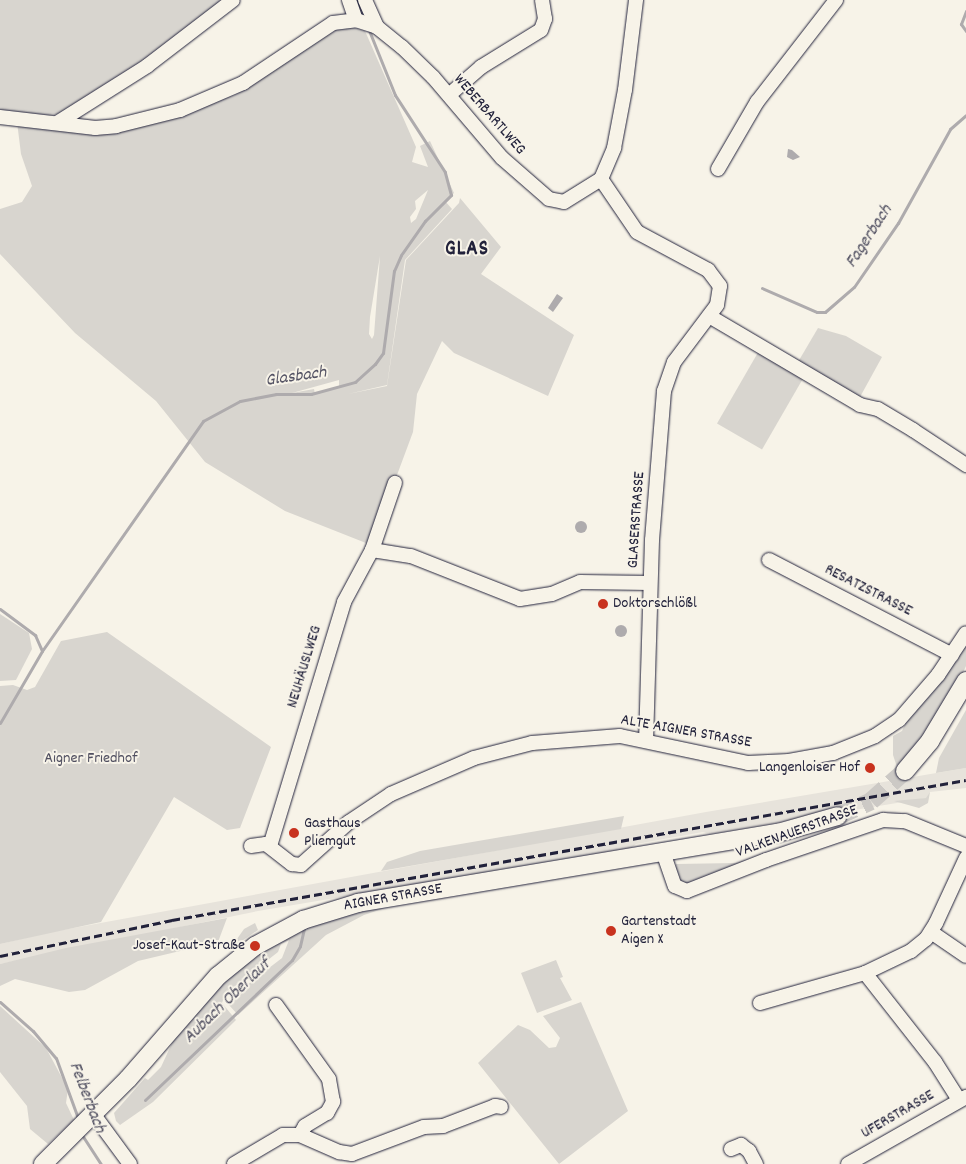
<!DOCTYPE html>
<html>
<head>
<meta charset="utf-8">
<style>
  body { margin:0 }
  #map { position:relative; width:966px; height:1164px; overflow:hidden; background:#f7f3e8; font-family:Dekko,sans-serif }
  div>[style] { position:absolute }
  .built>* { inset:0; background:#e7e3db }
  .green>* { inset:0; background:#d8d5cf; transform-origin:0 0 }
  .water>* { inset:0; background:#aeabad }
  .round { border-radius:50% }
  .stream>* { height:3px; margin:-1.5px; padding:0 1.5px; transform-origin:1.5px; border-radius:1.5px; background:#aeabad }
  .major-tunnel>* { height:18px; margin-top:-9px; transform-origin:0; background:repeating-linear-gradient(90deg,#ccc9c5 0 18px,transparent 0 27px) }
  .roads { filter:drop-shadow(0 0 1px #22223b) drop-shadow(0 0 1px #22223b) }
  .minor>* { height:14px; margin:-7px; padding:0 7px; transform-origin:7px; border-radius:7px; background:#f7f3e8 }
  .major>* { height:18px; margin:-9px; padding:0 9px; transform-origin:9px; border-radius:9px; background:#f7f3e8 }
  .rail>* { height:3px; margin-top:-1.5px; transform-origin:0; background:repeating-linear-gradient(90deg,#22223b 0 8px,transparent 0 12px) }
  .dots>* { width:14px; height:14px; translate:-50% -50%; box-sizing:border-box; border:2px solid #f7f3e8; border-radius:50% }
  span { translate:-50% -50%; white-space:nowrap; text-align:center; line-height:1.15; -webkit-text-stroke:4px #f7f3e8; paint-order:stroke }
  .street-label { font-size:16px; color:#22223b }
  .poi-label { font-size:16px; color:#22223b }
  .left { translate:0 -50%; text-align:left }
  .right { translate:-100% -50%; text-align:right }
  .park-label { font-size:16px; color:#504f60 }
  .water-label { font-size:18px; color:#535263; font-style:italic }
  .district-label { font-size:21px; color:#22223b; font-weight:700; letter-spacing:1px }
</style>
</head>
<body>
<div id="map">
  <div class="built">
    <i style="clip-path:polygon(966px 768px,966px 788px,930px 792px,927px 798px,710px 834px,703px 832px,636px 844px,631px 848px,258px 911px,0 964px,0 944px,46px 933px,706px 812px)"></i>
  </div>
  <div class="green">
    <i style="clip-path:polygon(0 0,228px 0,70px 112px,39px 117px,0 112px)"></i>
    <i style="clip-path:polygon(evenodd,344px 25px,365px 31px,416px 147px,412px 162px,428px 167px,420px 146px,430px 141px,454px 193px,445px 201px,452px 209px,405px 260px,387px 385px,348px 394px,387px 386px,406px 260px,459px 203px,460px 198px,501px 247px,481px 274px,574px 335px,548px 396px,454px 353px,442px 341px,417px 394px,413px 432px,371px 545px,285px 511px,205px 462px,156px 401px,75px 333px,0 254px,0 209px,22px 202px,32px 186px,21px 154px,17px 122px,105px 133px,164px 120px,235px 95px,344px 25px,428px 190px,416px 219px,411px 223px,410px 217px,416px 209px,415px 201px,428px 190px,344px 25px,380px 256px,374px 335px,372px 339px,369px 334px,370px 317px,380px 256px,344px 25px,339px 380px,339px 387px,315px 394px,314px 389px,292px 393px,339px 380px)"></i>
    <i style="clip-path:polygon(818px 328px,846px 336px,882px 357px,860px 397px,798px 362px)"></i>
    <i style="left:760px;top:349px;width:52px;height:86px;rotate:30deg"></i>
    <i style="clip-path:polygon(0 614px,29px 633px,32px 649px,16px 680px,0 681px)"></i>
    <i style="clip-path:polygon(107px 632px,271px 747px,240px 828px,227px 830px,174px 797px,101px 922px,0 944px,0 686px,13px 685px,27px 690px,35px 687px,61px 641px)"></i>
    <i style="clip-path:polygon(966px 642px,966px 666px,918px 770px,914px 773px,898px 770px,893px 755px,893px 736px,902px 731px,908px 718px)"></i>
    <i style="clip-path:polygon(966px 710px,966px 768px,936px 773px,939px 758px)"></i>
    <i style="clip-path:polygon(930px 792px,928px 803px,919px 808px,894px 801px,926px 798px)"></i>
    <i style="clip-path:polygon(624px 816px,621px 829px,381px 871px,387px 862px,420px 851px)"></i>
    <i style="clip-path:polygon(869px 818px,839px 832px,770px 853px,695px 885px,682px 884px,676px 873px,676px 864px,736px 863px,829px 835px)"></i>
    <i style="clip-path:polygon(397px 904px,364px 915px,326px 935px,238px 1015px,229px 1005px,230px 998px,282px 958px,289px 940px,281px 944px,278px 952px,225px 994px,222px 1003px,236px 1020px,153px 1102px,120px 1125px,116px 1121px,114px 1113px,145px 1078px,148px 1080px,161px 1067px,178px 1030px,207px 995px,251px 955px,323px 918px)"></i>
    <i style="clip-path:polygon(227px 918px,218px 942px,138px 961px,85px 990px,69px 992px,15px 979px,0 986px,0 964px,66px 948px)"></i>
    <i style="clip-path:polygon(255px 923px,258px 930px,230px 949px,244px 929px)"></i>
    <i style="clip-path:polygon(556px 960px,563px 977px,560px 978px,572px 1000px,537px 1013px,521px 973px)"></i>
    <i style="clip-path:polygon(581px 1002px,628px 1111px,559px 1164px,478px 1063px,518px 1025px,530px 1030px,549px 1048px,556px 1047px,560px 1038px,543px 1016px)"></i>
    <i style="clip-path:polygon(0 1006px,46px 1048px,68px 1089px,66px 1103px,74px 1120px,48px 1144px,30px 1129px,27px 1106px,0 1072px)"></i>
  </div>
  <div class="water">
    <i style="clip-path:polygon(788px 149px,792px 150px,800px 157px,793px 160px,787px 157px)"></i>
    <i style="clip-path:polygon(557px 294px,563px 298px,553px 312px,548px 308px)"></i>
    <i class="round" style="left:575px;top:521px;width:12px;height:12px"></i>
    <i class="round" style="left:615px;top:625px;width:12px;height:12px"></i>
  </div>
  <div class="stream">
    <i style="left:356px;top:1px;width:19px;rotate:65deg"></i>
    <i style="left:966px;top:11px;width:14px;rotate:111deg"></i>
    <i style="left:961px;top:24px;width:9px;rotate:54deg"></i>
    <i style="left:762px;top:288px;width:60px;rotate:23.6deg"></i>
    <i style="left:817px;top:312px;width:8px"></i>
    <i style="left:825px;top:312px;width:38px;rotate:-41deg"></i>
    <i style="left:854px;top:287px;width:78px;rotate:-55.5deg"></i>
    <i style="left:898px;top:223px;width:107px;rotate:-61deg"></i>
    <i style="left:950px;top:129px;width:21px;rotate:-41deg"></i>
    <i style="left:0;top:609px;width:44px;rotate:36.6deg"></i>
    <i style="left:35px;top:635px;width:17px;rotate:66deg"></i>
    <i style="left:0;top:723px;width:83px;rotate:-59.7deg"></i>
    <i style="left:42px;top:651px;width:281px;rotate:-55deg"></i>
    <i style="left:203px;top:421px;width:42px;rotate:-28.4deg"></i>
    <i style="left:240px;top:401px;width:37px;rotate:-11deg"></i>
    <i style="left:276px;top:394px;width:35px"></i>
    <i style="left:311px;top:394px;width:46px;rotate:-15.3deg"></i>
    <i style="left:355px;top:382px;width:27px;rotate:-42deg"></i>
    <i style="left:375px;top:364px;width:14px;rotate:-54deg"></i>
    <i style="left:383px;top:353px;width:83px;rotate:-82.4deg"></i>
    <i style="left:394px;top:271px;width:17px;rotate:-66deg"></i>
    <i style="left:401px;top:255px;width:42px;rotate:-54.8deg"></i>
    <i style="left:425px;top:221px;width:37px;rotate:-45deg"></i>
    <i style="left:451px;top:195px;width:24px;rotate:-105deg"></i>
    <i style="left:445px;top:172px;width:92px;rotate:-123deg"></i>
    <i style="left:395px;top:95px;width:72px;rotate:-111.9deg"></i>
    <i style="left:0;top:1002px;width:44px;rotate:41.3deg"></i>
    <i style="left:33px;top:1031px;width:35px;rotate:50deg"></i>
    <i style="left:56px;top:1058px;width:67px;rotate:69.9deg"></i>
    <i style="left:145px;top:1100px;width:203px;rotate:-43.6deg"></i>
    <i style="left:292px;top:960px;width:16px;rotate:-60deg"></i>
    <i style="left:300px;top:946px;width:18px;rotate:-77deg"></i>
    <i style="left:82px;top:1135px;width:35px;rotate:57deg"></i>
  </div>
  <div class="major-tunnel">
    <i style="left:838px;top:816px;width:36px;rotate:-24deg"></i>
    <i style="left:871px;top:801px;width:45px;rotate:-41.4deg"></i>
  </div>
  <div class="roads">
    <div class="minor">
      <i style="left:349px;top:0;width:21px;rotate:71deg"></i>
      <i style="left:365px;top:0;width:30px;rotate:66deg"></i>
      <i style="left:449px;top:95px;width:43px;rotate:-41.2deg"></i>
      <i style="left:481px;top:67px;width:70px;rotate:-31.7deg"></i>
      <i style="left:541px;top:30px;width:12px;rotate:-70deg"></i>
      <i style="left:545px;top:19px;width:19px;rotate:-99deg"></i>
      <i style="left:0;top:117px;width:96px;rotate:6.6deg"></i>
      <i style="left:95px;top:128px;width:21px;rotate:-5deg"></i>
      <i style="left:116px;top:126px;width:66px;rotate:-14deg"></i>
      <i style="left:180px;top:110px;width:69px;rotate:-23.2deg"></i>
      <i style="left:243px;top:83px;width:108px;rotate:-33.7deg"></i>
      <i style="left:333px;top:23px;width:23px;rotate:-7deg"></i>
      <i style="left:356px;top:20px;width:22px;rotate:18deg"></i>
      <i style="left:377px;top:27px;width:32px;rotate:39deg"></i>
      <i style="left:402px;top:47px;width:43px;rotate:44.1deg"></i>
      <i style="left:433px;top:77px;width:106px;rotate:49.6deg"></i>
      <i style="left:502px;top:158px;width:62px;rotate:41.1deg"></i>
      <i style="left:549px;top:199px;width:15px;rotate:11deg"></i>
      <i style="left:564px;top:202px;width:44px;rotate:-31.9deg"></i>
      <i style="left:601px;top:179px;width:34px;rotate:-67deg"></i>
      <i style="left:614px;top:148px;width:59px;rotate:-79.3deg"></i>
      <i style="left:625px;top:90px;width:91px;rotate:-83deg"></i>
      <i style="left:57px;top:123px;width:107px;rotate:-32.3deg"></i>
      <i style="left:147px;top:66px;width:108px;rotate:-37.5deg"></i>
      <i style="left:718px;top:169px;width:78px;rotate:-59.8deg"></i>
      <i style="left:757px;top:102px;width:129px;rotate:-52.2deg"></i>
      <i style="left:601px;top:179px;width:64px;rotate:55.8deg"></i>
      <i style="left:637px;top:232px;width:81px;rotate:28.2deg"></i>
      <i style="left:708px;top:270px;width:20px;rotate:53deg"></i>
      <i style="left:720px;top:286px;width:19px;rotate:99deg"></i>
      <i style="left:717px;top:305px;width:71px;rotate:127deg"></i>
      <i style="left:674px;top:362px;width:31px;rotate:109deg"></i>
      <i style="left:664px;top:391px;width:149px;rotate:94.6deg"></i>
      <i style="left:652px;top:540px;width:199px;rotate:91.7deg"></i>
      <i style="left:709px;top:316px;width:175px;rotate:30.5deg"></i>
      <i style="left:860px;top:405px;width:18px;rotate:13deg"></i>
      <i style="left:878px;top:409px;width:41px;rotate:31deg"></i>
      <i style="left:913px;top:430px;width:64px;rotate:33.4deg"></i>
      <i style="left:372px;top:550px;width:39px;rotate:9deg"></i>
      <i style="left:411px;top:556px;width:117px;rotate:21.5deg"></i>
      <i style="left:520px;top:599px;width:32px;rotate:-9deg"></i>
      <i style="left:552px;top:594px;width:30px;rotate:-23deg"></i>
      <i style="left:580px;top:582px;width:70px;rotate:0.8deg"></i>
      <i style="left:769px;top:560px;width:206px;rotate:27.4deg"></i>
      <i style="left:251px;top:846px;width:15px;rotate:-8deg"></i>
      <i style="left:266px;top:844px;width:33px;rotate:38deg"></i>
      <i style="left:292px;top:864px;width:9px;rotate:6deg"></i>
      <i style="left:301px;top:865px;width:64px;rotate:-41.9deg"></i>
      <i style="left:349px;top:822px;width:50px;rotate:-33.7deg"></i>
      <i style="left:391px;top:794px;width:90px;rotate:-23.4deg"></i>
      <i style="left:474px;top:758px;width:60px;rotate:-14.5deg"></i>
      <i style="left:532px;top:743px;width:88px;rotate:-4.5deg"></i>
      <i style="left:620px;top:736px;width:131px;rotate:11.9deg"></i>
      <i style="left:748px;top:763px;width:41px;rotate:-2.8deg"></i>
      <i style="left:789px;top:761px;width:45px;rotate:-10.3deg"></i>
      <i style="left:833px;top:753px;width:45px;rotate:-22deg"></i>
      <i style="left:875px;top:736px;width:29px;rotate:-34deg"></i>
      <i style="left:899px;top:720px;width:60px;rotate:-49.1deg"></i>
      <i style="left:938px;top:675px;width:50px;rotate:-56.3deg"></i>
      <i style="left:270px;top:846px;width:255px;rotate:-73.1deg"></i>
      <i style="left:344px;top:602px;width:59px;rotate:-61.7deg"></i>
      <i style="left:372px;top:550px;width:71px;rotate:-71.1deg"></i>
      <i style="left:663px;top:852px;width:36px;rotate:71deg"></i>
      <i style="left:675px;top:886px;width:13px;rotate:23deg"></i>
      <i style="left:687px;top:891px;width:85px;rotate:-21.4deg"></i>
      <i style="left:766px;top:860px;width:124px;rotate:-18.9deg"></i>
      <i style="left:883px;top:820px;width:22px;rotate:3deg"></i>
      <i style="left:905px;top:821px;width:66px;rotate:22.3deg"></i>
      <i style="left:931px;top:932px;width:42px;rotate:34.4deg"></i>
      <i style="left:865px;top:973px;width:113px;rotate:51.8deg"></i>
      <i style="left:935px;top:1062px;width:45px;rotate:57.7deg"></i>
      <i style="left:760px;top:1003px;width:109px;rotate:-15.9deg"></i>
      <i style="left:865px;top:973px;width:51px;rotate:-25.6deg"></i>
      <i style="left:911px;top:951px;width:19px;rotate:-39deg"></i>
      <i style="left:926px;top:939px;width:19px;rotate:-58deg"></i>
      <i style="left:936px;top:923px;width:72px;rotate:-65.2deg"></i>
      <i style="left:94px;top:1115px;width:61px;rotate:53.7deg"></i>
      <i style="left:300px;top:1135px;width:43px;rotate:23.6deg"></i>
      <i style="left:339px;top:1152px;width:13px;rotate:9deg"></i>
      <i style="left:352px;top:1154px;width:77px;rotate:-20.6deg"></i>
      <i style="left:424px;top:1127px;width:19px;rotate:-3deg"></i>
      <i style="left:443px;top:1126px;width:56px;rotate:-21deg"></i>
      <i style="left:495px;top:1106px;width:6px;rotate:9deg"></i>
      <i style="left:731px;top:1149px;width:11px;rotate:-22deg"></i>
      <i style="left:741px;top:1145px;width:10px;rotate:37deg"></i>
      <i style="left:749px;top:1151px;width:15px;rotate:62deg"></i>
      <i style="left:234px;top:1164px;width:57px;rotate:-30.6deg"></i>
      <i style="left:283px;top:1135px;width:17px"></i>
      <i style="left:300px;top:1135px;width:10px;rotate:-61deg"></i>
      <i style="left:305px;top:1126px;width:26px;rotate:-31deg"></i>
      <i style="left:327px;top:1113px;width:13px;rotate:-61deg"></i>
      <i style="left:333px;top:1102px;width:23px;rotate:-100deg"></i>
      <i style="left:329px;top:1079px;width:91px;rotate:-125.6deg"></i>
      <i style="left:848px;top:1164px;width:136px;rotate:-29.6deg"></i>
    </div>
    <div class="major">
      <i style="left:905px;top:771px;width:39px;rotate:-50deg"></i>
      <i style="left:930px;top:741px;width:70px;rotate:-59deg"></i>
      <i style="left:43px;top:1164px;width:120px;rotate:-45deg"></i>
      <i style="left:128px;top:1079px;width:137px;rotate:-48.9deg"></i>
      <i style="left:218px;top:976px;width:48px;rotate:-39deg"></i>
      <i style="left:255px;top:946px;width:55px;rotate:-28.4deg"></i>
      <i style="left:303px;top:920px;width:58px;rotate:-17.2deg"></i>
      <i style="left:358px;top:903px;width:426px;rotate:-9.5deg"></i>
      <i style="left:778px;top:833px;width:62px;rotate:-15.8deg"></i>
    </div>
  </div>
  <div class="rail">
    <i style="left:0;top:956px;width:176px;rotate:-11.8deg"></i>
    <i style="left:172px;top:920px;width:806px;rotate:-10deg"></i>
  </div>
  <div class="dots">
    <i style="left:603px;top:604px;background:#c8321e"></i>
    <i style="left:870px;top:768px;background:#c8321e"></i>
    <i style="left:294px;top:833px;background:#c8321e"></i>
    <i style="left:611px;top:931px;background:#c8321e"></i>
    <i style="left:255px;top:946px;background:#c8321e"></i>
  </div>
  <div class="street-label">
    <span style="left:489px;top:115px;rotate:49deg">WEBERBARTLWEG</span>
    <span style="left:637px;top:520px;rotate:-86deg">GLASERSTRASSE</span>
    <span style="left:868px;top:591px;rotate:27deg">RESATZSTRASSE</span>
    <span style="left:305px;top:667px;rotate:-73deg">NEUHÄUSLWEG</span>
    <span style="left:686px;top:732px;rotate:10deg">ALTE AIGNER STRASSE</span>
    <span style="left:797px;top:832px;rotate:-20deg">VALKENAUERSTRASSE</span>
    <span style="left:393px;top:898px;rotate:-10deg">AIGNER STRASSE</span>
    <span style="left:898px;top:1115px;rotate:-30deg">UFERSTRASSE</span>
  </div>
  <div class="poi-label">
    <span class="left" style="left:613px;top:604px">Doktorschlößl</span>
    <span class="right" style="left:860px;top:768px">Langenloiser Hof</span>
    <span class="left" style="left:304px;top:833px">Gasthaus<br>Pliemgut</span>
    <span class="left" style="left:621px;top:931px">Gartenstadt<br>Aigen X</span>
    <span class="right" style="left:245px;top:946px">Josef-Kaut-Straße</span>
  </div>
  <div class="park-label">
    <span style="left:91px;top:759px">Aigner Friedhof</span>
  </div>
  <div class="water-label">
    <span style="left:870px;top:237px;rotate:-57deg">Fagerbach</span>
    <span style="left:296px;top:378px;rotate:-8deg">Glasbach</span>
    <span style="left:228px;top:1002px;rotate:-44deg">Aubach Oberlauf</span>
    <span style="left:86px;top:1098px;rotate:69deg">Felberbach</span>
  </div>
  <div class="district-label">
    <span style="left:467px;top:250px">GLAS</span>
  </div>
</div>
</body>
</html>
